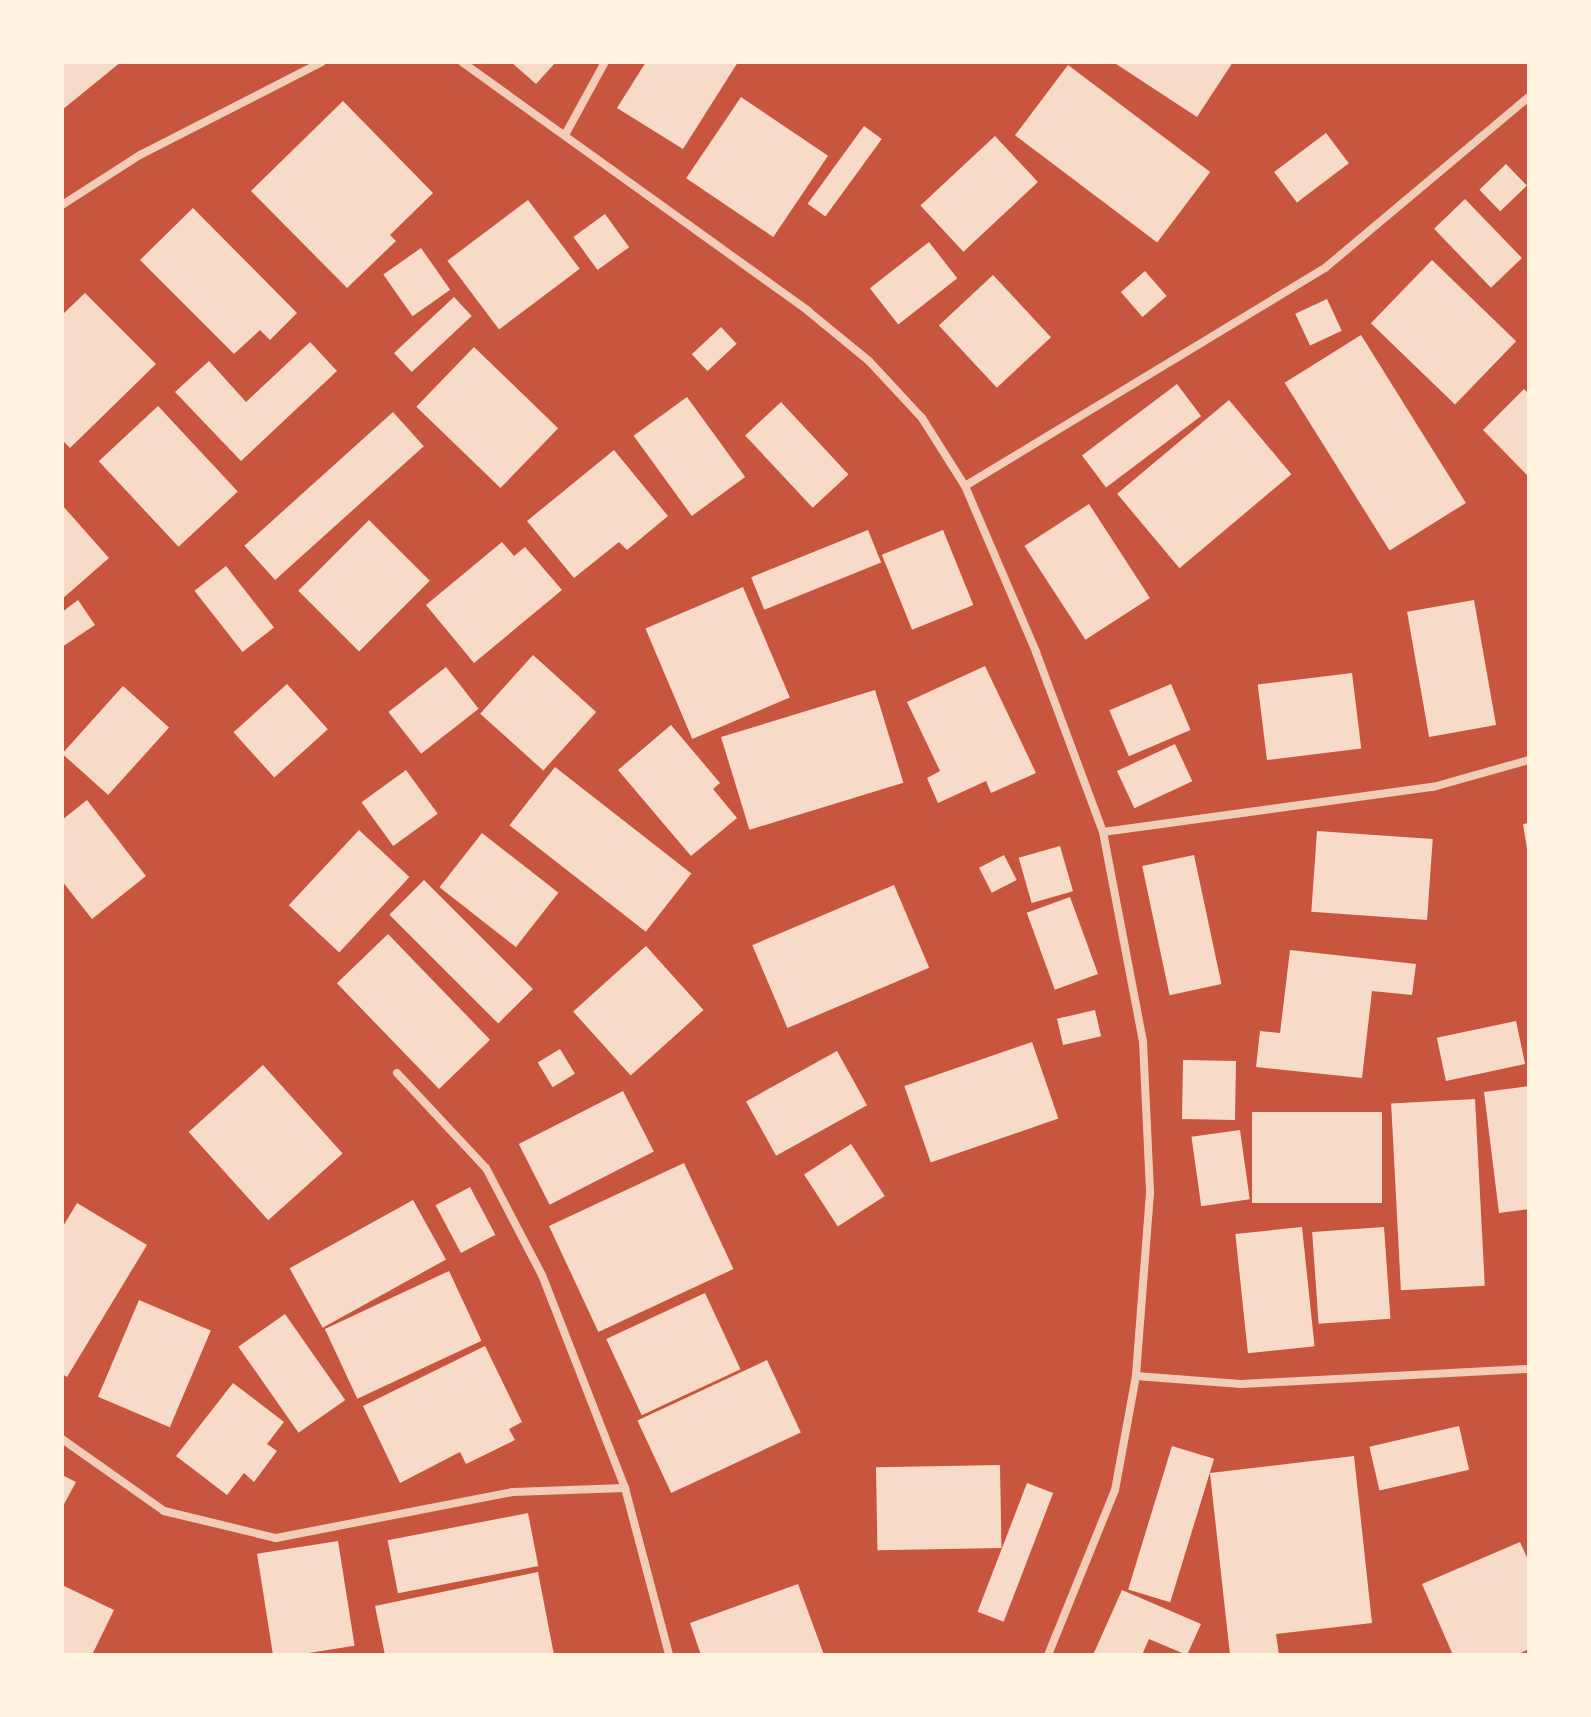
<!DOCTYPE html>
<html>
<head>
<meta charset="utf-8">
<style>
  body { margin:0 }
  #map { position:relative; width:1591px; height:1717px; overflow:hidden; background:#c8553d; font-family:"Golos Text",sans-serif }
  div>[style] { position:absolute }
  .building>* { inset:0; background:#f7dbc8; transform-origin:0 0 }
  .minor>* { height:8px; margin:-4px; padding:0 4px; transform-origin:4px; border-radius:4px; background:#f1ccb7 }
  span { translate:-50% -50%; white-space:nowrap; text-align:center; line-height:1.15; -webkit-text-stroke:8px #fff3e0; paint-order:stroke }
  .frame { position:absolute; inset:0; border:64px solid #fff3e0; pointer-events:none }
</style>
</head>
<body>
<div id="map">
  <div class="building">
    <i style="clip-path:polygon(62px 62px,121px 62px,62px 110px)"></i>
    <i style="clip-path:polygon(511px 62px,556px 62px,536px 84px)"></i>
    <i style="clip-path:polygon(646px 62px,738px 62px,683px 149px,617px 108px)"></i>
    <i style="clip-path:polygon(1113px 62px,1233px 62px,1197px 117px)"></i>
    <i style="left:1068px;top:65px;width:178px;height:88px;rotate:37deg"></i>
    <i style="left:741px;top:97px;width:105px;height:98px;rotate:34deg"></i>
    <i style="clip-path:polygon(343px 101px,433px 193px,390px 235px,396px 241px,347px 288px,251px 191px)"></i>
    <i style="left:864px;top:126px;width:22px;height:96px;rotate:36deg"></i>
    <i style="left:1326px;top:133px;width:38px;height:65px;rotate:53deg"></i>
    <i style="left:995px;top:136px;width:63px;height:102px;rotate:47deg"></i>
    <i style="left:1506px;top:164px;width:30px;height:37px;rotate:46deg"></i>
    <i style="left:1465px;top:199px;width:82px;height:43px;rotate:46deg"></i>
    <i style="left:528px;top:200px;width:86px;height:101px;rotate:53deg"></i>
    <i style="clip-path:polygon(193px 208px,297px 313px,270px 340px,260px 330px,234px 354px,140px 260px)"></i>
    <i style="left:605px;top:214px;width:41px;height:39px;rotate:54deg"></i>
    <i style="left:929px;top:242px;width:46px;height:75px;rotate:52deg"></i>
    <i style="left:421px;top:248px;width:51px;height:46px;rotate:55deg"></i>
    <i style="left:1432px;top:260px;width:117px;height:88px;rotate:44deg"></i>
    <i style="left:1145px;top:271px;width:33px;height:32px;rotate:49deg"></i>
    <i style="left:993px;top:275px;width:85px;height:74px;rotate:47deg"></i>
    <i style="clip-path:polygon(85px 293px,156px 364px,70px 448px,62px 440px,62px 315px)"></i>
    <i style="left:454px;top:297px;width:26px;height:82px;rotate:47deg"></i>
    <i style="left:1327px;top:299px;width:35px;height:35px;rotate:65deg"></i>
    <i style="left:721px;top:327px;width:23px;height:40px;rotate:47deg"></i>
    <i style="left:1361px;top:335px;width:198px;height:90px;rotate:58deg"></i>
    <i style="clip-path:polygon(310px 342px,337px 371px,241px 461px,175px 392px,209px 361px,246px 402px)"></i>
    <i style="left:474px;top:347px;width:117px;height:83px;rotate:44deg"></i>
    <i style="left:1177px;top:384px;width:40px;height:119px;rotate:53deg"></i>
    <i style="clip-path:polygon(1524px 389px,1529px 394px,1529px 477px,1483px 430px)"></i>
    <i style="left:687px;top:397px;width:99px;height:66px;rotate:54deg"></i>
    <i style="left:1229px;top:400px;width:97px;height:146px;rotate:50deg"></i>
    <i style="left:781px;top:402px;width:99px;height:49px;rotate:47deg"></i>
    <i style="left:158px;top:406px;width:117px;height:81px;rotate:47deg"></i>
    <i style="left:393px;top:412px;width:46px;height:200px;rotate:48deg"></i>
    <i style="clip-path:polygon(614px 450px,668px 516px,627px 550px,619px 542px,574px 578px,527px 521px)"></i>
    <i style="left:1089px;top:504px;width:112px;height:77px;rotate:57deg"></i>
    <i style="clip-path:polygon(62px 505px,109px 558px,62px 599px)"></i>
    <i style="left:369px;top:520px;width:86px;height:100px;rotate:45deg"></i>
    <i style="left:868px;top:530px;width:35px;height:126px;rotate:68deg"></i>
    <i style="left:943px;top:530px;width:81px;height:66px;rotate:68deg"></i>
    <i style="clip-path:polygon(502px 542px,514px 556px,525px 547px,562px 590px,474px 663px,426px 605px)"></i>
    <i style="left:226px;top:566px;width:78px;height:40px;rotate:52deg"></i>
    <i style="left:743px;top:587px;width:120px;height:106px;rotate:67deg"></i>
    <i style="clip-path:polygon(78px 600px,95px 625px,62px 647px,62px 612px)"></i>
    <i style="left:1474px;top:600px;width:127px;height:68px;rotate:80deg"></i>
    <i style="left:533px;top:655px;width:85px;height:79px;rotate:42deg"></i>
    <i style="clip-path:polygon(985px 666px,1036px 773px,991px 793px,986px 781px,938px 803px,927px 778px,940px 771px,907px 702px)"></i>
    <i style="left:446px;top:667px;width:53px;height:73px;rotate:52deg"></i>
    <i style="left:1352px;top:673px;width:76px;height:95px;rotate:83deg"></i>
    <i style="left:287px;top:684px;width:61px;height:72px;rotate:48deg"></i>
    <i style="left:1171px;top:684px;width:50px;height:67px;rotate:67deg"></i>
    <i style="left:123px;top:686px;width:62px;height:91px;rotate:42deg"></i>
    <i style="left:875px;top:690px;width:97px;height:161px;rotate:73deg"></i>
    <i style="clip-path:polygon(671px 725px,720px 783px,713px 789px,737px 818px,691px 856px,618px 770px)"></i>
    <i style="left:1175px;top:744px;width:41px;height:64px;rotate:65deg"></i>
    <i style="left:555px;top:767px;width:173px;height:74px;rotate:38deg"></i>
    <i style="left:406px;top:770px;width:54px;height:55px;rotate:54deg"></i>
    <i style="clip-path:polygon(87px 800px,146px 876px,92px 919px,62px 881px,62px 820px)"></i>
    <i style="clip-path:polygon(1529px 823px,1529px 849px,1527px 849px,1523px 824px)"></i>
    <i style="left:359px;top:830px;width:69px;height:103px;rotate:43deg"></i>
    <i style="left:1317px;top:831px;width:116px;height:81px;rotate:4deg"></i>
    <i style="left:482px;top:833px;width:97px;height:69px;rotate:38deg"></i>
    <i style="left:1060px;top:846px;width:47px;height:43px;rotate:74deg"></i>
    <i style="left:1004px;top:855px;width:28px;height:28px;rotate:63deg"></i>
    <i style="left:1194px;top:855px;width:132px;height:53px;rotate:78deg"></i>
    <i style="left:424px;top:880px;width:154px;height:49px;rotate:45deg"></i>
    <i style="left:894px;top:885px;width:90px;height:154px;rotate:67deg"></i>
    <i style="left:1070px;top:897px;width:82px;height:46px;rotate:70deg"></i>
    <i style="left:388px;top:934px;width:147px;height:71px;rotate:46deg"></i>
    <i style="left:646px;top:946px;width:86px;height:98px;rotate:48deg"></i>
    <i style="clip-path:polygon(1290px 950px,1416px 964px,1412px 995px,1372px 991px,1362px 1078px,1256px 1067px,1260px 1031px,1280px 1033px)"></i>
    <i style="left:1095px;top:1010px;width:27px;height:39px;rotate:77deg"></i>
    <i style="left:1516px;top:1021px;width:44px;height:81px;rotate:78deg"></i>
    <i style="left:1032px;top:1042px;width:81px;height:135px;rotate:71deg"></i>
    <i style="left:560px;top:1049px;width:29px;height:26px;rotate:59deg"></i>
    <i style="left:837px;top:1051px;width:62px;height:104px;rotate:61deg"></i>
    <i style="left:1183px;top:1060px;width:53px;height:59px;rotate:1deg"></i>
    <i style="left:263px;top:1065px;width:119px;height:100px;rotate:48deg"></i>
    <i style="clip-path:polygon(1529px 1086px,1529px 1209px,1499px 1213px,1484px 1092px)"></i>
    <i style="left:623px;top:1091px;width:68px;height:117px;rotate:63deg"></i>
    <i style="left:1475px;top:1099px;width:187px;height:84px;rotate:87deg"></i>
    <i style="left:1382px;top:1112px;width:91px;height:130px;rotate:90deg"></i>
    <i style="left:1240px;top:1130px;width:70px;height:49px;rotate:82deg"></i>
    <i style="left:851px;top:1144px;width:62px;height:56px;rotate:57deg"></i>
    <i style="left:684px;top:1163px;width:117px;height:149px;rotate:65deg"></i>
    <i style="left:470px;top:1187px;width:54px;height:39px;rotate:62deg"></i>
    <i style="left:413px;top:1200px;width:68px;height:141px;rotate:61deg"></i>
    <i style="clip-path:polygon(77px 1203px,147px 1245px,67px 1377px,62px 1374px,62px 1228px)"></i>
    <i style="left:1302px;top:1227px;width:120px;height:67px;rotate:84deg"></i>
    <i style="left:1384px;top:1227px;width:92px;height:72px;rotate:86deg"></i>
    <i style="left:449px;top:1271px;width:77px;height:137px;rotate:65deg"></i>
    <i style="left:705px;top:1293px;width:84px;height:109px;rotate:65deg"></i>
    <i style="left:139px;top:1300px;width:78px;height:105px;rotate:23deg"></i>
    <i style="left:285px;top:1314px;width:105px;height:57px;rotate:55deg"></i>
    <i style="clip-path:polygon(485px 1346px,522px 1422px,509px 1429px,515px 1440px,466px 1464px,460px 1452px,400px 1483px,363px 1406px)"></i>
    <i style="left:767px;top:1360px;width:80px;height:143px;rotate:65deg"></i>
    <i style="clip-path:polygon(233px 1383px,284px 1422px,267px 1444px,277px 1451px,254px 1482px,244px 1473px,227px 1495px,176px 1456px)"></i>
    <i style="left:1459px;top:1426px;width:45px;height:92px;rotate:77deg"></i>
    <i style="left:1172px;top:1446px;width:44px;height:150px;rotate:17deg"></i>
    <i style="clip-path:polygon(1354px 1456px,1372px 1623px,1276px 1634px,1279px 1655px,1230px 1655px,1210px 1473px)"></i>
    <i style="left:1000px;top:1465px;width:83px;height:124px;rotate:89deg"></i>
    <i style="clip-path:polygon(62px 1475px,76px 1482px,62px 1508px)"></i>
    <i style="left:1027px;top:1483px;width:28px;height:138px;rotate:21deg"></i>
    <i style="left:528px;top:1513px;width:54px;height:143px;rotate:79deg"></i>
    <i style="left:338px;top:1541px;width:106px;height:82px;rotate:81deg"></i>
    <i style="clip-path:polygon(1520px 1542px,1529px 1562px,1529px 1649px,1516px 1655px,1453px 1655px,1422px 1584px)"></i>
    <i style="clip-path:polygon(538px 1572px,554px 1655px,385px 1655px,375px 1606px)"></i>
    <i style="clip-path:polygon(798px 1584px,824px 1655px,701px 1655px,690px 1623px)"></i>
    <i style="clip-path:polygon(62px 1585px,114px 1610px,92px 1655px,62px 1655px)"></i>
    <i style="clip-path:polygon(1122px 1590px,1201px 1624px,1187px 1655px,1149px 1639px,1142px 1655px,1093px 1655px)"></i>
  </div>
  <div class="minor">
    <i style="left:462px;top:62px;width:426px;rotate:35.7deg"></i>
    <i style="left:808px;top:311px;width:79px;rotate:39.3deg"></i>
    <i style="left:869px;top:361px;width:78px;rotate:47.1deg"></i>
    <i style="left:922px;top:418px;width:80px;rotate:57.7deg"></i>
    <i style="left:965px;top:486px;width:181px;rotate:66.8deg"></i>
    <i style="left:1036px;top:652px;width:192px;rotate:69.6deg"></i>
    <i style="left:1103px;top:832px;width:214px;rotate:79.2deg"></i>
    <i style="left:1143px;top:1042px;width:151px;rotate:87.3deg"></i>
    <i style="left:1150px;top:1193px;width:184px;rotate:94.4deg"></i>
    <i style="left:1136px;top:1376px;width:116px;rotate:100.4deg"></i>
    <i style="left:1115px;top:1490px;width:178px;rotate:112.1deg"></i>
    <i style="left:565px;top:135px;width:83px;rotate:-61.3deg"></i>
    <i style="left:62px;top:205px;width:93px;rotate:-32.7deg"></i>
    <i style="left:140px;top:155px;width:204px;rotate:-27.1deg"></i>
    <i style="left:965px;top:486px;width:421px;rotate:-31.2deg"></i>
    <i style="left:1325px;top:268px;width:266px;rotate:-40deg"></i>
    <i style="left:1103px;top:832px;width:333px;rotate:-7.8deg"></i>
    <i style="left:1433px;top:787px;width:100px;rotate:-15.7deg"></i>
    <i style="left:397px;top:1073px;width:130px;rotate:46.9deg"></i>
    <i style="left:486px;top:1168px;width:121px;rotate:62.4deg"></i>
    <i style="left:542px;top:1275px;width:229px;rotate:68.7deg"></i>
    <i style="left:625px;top:1488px;width:173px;rotate:75.2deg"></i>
    <i style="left:1136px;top:1376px;width:105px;rotate:4.4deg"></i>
    <i style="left:1241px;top:1384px;width:288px;rotate:-3deg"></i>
    <i style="left:62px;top:1439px;width:125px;rotate:35.2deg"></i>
    <i style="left:164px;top:1511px;width:115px;rotate:13.6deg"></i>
    <i style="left:276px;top:1538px;width:241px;rotate:-11deg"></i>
    <i style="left:513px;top:1492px;width:112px;rotate:-2deg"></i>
  </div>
  <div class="frame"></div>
</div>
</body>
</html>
